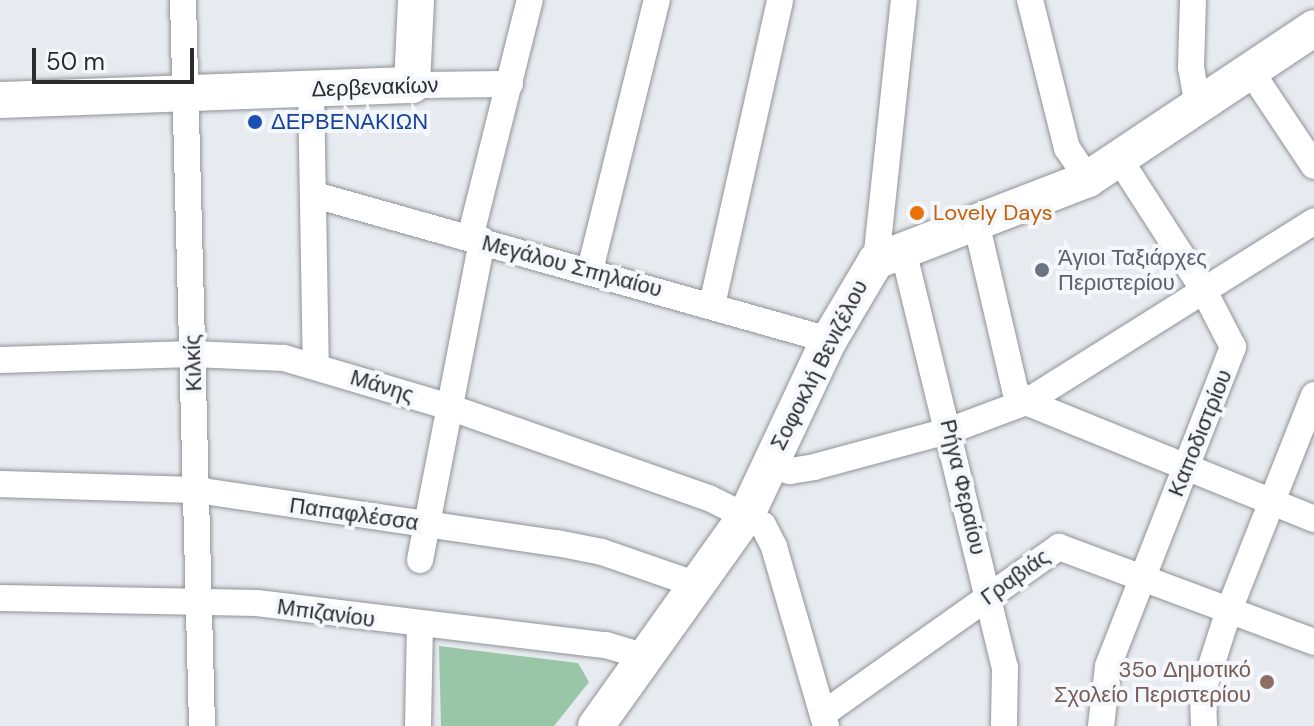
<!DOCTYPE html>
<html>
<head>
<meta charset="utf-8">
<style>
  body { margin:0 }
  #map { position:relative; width:1314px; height:726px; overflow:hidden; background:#e7ebf0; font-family:"DM Sans",sans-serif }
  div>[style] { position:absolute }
  .green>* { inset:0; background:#9ac6a8 }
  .roads { filter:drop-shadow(0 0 2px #8f9397) drop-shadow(0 0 2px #8f9397) }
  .street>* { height:26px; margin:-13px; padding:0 13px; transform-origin:13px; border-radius:13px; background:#fff }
  .secondary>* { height:36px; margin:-18px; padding:0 18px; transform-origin:18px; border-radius:18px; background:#fff }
  .dots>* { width:22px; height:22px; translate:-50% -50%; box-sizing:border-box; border:4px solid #f4f8fd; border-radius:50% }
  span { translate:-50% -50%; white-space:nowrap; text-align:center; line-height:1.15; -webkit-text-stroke:8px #f4f8fd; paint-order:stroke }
  .street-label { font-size:22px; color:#2b2c2e }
  .transit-label { font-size:22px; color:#164399 }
  .left { translate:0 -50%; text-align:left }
  .food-label { font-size:22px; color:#c56008 }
  .worship-label { font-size:22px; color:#5b616d }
  .education-label { font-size:22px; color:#785e54 }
  .right { translate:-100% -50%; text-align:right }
  .scale { position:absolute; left:32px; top:48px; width:162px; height:36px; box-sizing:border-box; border:4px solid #2b2c2e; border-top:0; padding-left:10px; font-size:24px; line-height:28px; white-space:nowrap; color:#2b2c2e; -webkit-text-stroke:6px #f4f8fd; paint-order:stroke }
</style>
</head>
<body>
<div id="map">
  <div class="green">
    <i style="clip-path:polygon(439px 646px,578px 663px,589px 682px,554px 726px,441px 726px)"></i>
  </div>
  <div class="roads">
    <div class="street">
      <i style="left:183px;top:0;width:726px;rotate:88.5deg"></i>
      <i style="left:1030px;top:0;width:153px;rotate:76deg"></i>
      <i style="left:1067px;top:148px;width:37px;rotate:56deg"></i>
      <i style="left:1193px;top:0;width:67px;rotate:91.7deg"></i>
      <i style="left:1191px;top:67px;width:39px;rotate:80deg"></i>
      <i style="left:1250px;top:70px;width:115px;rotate:56.3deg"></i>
      <i style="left:412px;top:85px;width:98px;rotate:-0.6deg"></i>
      <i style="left:311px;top:89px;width:277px;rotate:89deg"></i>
      <i style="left:315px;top:195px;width:534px;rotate:15.75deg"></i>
      <i style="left:976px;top:222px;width:172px;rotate:76.9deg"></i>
      <i style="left:1015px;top:390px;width:16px;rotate:47deg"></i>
      <i style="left:1026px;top:402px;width:311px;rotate:22.1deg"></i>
      <i style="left:470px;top:238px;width:245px;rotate:-75.9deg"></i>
      <i style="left:903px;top:250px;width:429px;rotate:76.3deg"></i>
      <i style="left:1005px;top:667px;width:59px;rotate:91deg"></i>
      <i style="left:876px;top:261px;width:262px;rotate:-83.9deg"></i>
      <i style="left:590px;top:270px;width:278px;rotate:-76.1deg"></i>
      <i style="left:712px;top:305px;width:312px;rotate:-77.4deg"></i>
      <i style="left:0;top:360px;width:193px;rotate:-1.8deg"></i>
      <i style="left:193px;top:354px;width:91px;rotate:2.5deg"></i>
      <i style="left:284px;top:358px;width:172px;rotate:16.5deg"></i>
      <i style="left:449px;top:407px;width:275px;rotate:19.3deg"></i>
      <i style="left:709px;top:498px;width:60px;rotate:26.6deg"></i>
      <i style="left:763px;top:525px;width:25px;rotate:63deg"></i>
      <i style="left:774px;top:547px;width:186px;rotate:73.8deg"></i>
      <i style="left:768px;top:466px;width:23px;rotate:13deg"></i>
      <i style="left:790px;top:471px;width:24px;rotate:-9deg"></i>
      <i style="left:814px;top:467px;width:142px;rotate:-15.1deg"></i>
      <i style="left:951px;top:430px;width:80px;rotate:-20.5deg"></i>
      <i style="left:1026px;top:402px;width:340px;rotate:-32.1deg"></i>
      <i style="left:0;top:484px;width:196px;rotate:1.8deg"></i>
      <i style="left:196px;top:490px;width:365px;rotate:8.4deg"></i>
      <i style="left:557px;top:543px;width:46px;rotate:11.3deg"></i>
      <i style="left:602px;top:552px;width:104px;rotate:19.1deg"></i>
      <i style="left:420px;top:560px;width:326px;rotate:-79deg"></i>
      <i style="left:0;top:598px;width:257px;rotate:1.1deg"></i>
      <i style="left:257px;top:603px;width:352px;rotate:6.9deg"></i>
      <i style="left:606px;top:645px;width:45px;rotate:16.8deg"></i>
      <i style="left:823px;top:714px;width:289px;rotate:-35.3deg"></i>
      <i style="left:1059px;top:547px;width:272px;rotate:20.4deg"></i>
      <i style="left:418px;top:726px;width:101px;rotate:-88.9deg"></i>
      <i style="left:1101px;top:726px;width:60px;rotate:-83.3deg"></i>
      <i style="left:1108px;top:666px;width:343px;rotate:-68.6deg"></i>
      <i style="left:1233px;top:347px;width:65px;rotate:-117.3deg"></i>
      <i style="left:1203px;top:289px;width:153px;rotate:-122.8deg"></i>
      <i style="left:1204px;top:726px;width:35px;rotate:-92deg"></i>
      <i style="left:1203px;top:691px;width:85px;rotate:-72.2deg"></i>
      <i style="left:1229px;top:610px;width:231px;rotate:-68.4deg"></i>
    </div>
    <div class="secondary">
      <i style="left:0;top:100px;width:412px;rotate:-2.1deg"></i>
      <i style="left:412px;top:85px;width:85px;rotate:-87.3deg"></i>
      <i style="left:596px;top:726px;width:258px;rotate:-54.5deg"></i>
      <i style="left:746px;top:516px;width:195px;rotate:-64.8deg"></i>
      <i style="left:829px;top:340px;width:92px;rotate:-59.3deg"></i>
      <i style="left:876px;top:261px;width:227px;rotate:-21.1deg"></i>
      <i style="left:1088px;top:179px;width:272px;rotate:-33.7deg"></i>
    </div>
  </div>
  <div class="dots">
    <i style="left:255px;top:122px;background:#1a4fb4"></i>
    <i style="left:917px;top:213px;background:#e8710a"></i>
    <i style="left:1042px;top:270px;background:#6b7280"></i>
    <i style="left:1267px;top:682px;background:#8d6e63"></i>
  </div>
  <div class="street-label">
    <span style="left:375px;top:87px;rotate:-2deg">Δερβενακίων</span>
    <span style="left:572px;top:266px;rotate:15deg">Μεγάλου Σπηλαίου</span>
    <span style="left:193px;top:363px;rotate:-92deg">Κιλκίς</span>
    <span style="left:819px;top:365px;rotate:-63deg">Σοφοκλή Βενιζέλου</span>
    <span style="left:382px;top:386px;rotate:17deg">Μάνης</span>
    <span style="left:1200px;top:433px;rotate:-68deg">Καποδιστρίου</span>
    <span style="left:963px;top:487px;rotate:77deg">Ρήγα Φεραίου</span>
    <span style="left:354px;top:514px;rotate:8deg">Παπαφλέσσα</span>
    <span style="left:1015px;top:577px;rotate:-36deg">Γραβιάς</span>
    <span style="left:326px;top:613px;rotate:8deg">Μπιζανίου</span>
  </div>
  <div class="transit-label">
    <span class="left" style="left:271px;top:122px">ΔΕΡΒΕΝΑΚΙΩΝ</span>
  </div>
  <div class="food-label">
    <span class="left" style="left:933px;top:213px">Lovely Days</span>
  </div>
  <div class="worship-label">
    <span class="left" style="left:1058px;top:270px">Άγιοι Ταξιάρχες<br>Περιστερίου</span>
  </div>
  <div class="education-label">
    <span class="right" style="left:1251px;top:682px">35ο Δημοτικό<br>Σχολείο Περιστερίου</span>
  </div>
  <div class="scale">50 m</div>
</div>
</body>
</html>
